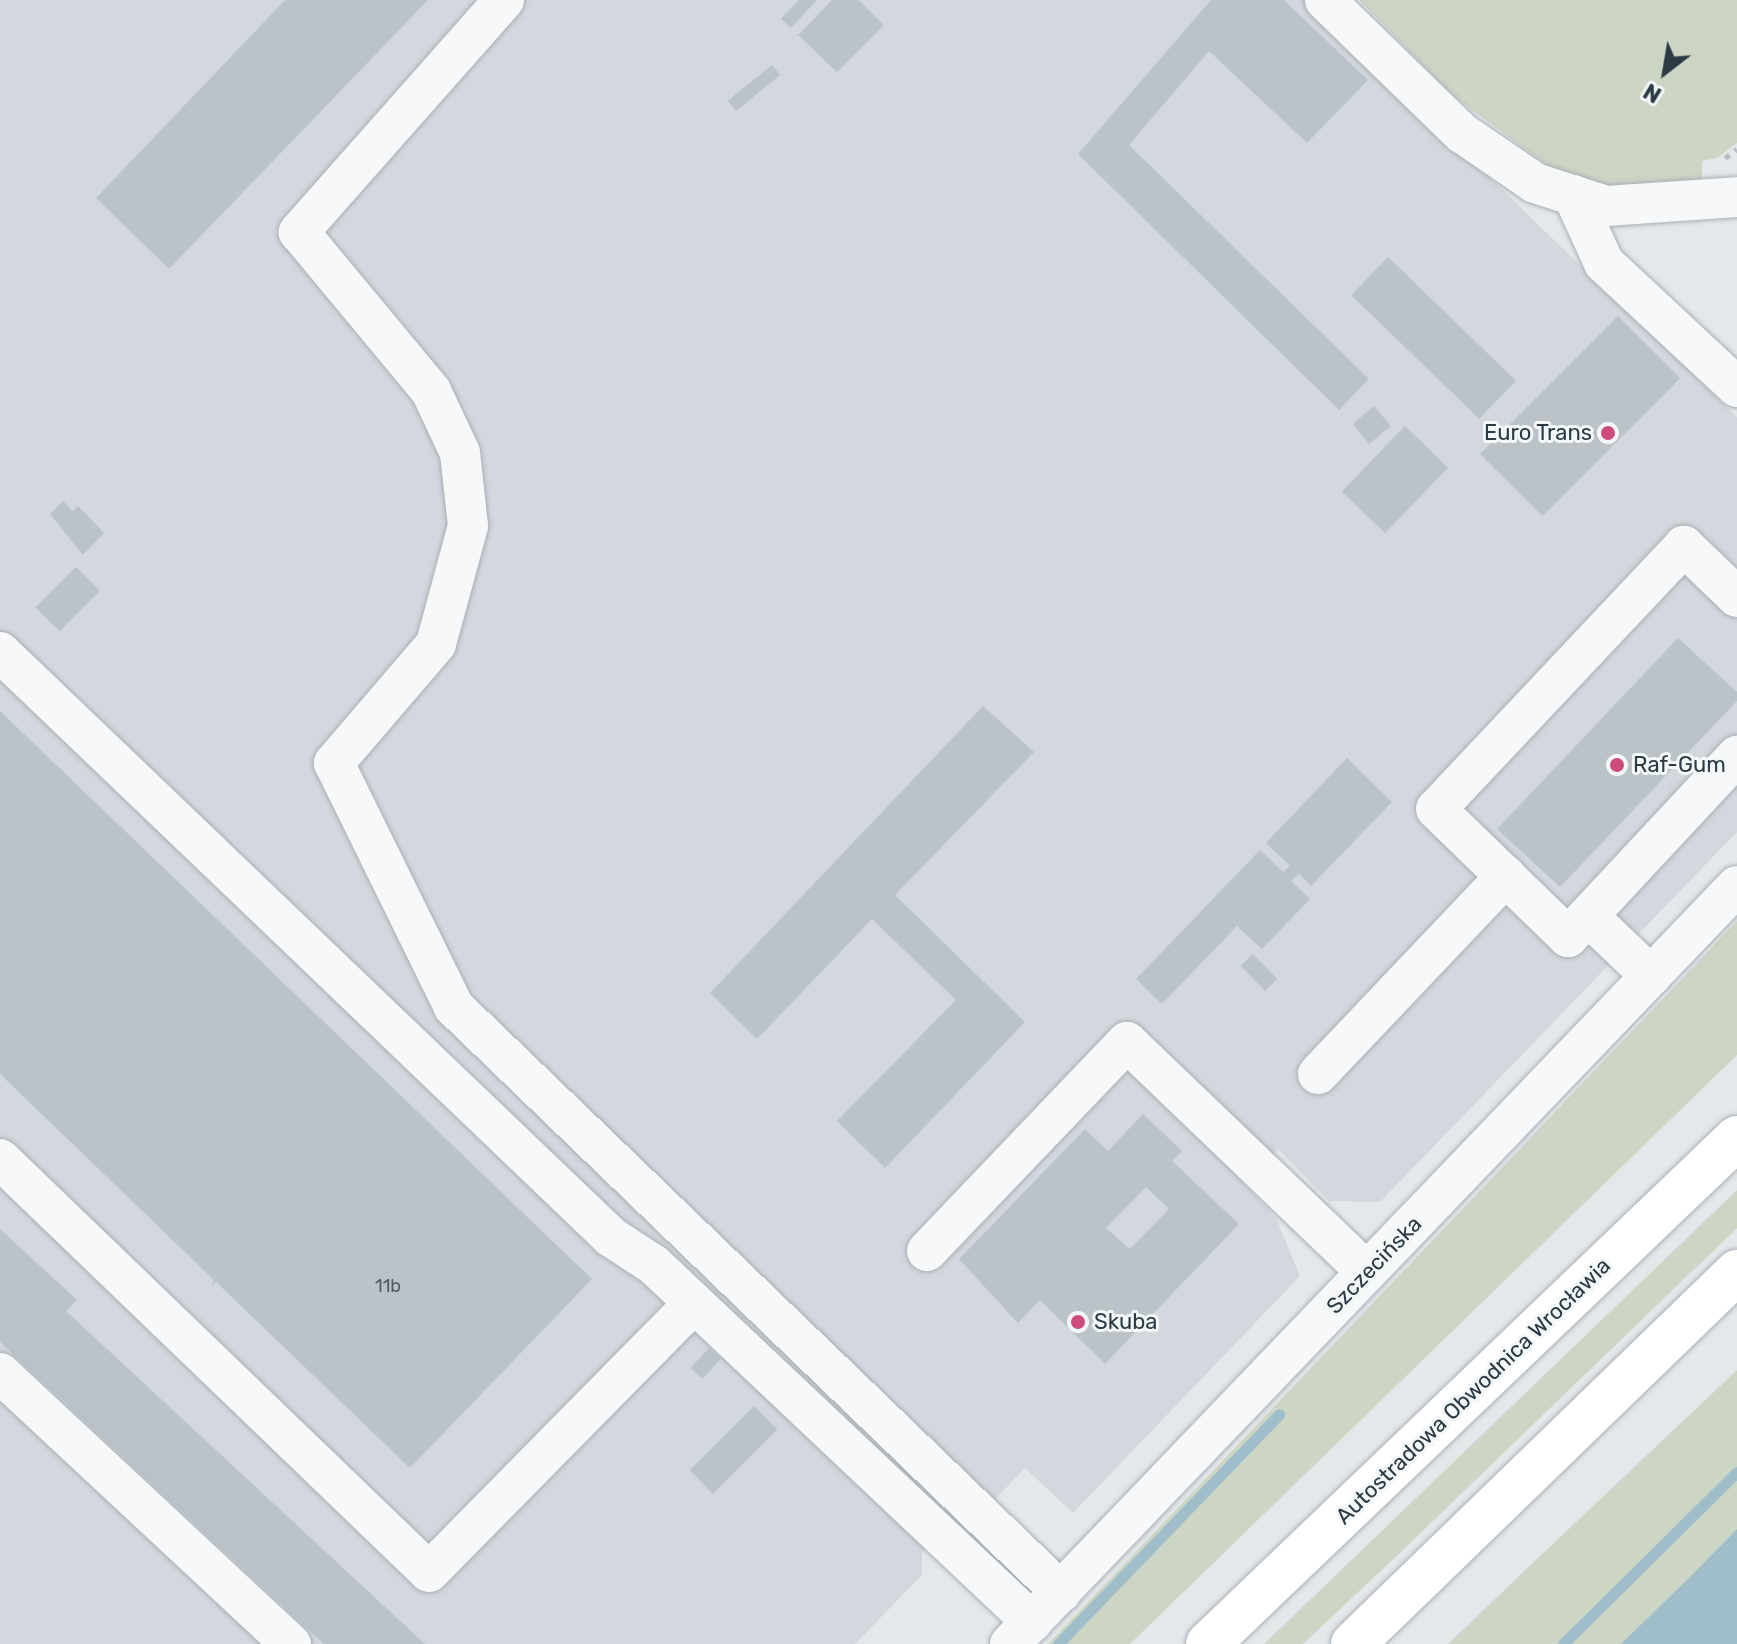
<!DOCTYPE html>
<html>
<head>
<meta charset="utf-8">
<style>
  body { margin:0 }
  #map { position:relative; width:1737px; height:1644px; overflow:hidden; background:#e4e8eb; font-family:Rubik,sans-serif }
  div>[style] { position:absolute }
  .built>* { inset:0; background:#d2d8dd }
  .green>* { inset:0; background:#cdd5c5 }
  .water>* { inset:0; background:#a0beca }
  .stream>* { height:11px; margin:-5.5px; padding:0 5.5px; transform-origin:5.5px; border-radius:5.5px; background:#a0beca }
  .building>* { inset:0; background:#bbc3c9; transform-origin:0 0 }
  .path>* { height:5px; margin-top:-2.5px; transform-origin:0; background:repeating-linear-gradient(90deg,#b9bfc3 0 6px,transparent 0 12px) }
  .roads { filter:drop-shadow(0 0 2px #a9b0b6) drop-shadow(0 0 2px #a9b0b6) }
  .minor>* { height:40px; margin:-20px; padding:0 20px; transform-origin:20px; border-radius:20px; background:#f6f8f9 }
  .highway>* { height:44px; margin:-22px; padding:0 22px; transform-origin:22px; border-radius:22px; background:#fff }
  .dots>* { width:22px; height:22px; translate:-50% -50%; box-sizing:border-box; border:4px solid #f3f7f8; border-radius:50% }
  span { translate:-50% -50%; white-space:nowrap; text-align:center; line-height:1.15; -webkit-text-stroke:6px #f3f7f8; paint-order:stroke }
  .number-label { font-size:18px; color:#4f5c65 }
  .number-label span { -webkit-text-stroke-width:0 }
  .poi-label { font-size:22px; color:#2b3a44 }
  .right { translate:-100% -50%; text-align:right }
  .left { translate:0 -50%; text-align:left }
  .street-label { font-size:22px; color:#2b3a44 }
  .north { position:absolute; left:1625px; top:32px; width:80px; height:80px; -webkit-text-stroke:6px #f3f7f8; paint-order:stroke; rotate:211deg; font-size:22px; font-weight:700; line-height:32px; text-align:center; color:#2b3a44 }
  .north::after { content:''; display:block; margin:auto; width:28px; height:36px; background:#2b3a44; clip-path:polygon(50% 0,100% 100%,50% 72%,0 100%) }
</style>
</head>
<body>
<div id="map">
  <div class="built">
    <i style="clip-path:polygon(0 0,1306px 0,1737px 417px,1737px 832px,1380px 1202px,1329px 1201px,1278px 1149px,1243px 1183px,1276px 1218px,1300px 1276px,1073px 1513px,1025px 1468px,965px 1531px,951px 1521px,922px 1552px,922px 1575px,855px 1644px,0 1644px)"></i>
  </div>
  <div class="green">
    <i style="clip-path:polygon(1359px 0,1737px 0,1737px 143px,1717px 158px,1702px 161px,1702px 187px,1621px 189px,1594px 184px,1548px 166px,1452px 95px)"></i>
    <i style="clip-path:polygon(1737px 921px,1737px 1055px,1130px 1644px,1048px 1644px)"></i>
    <i style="clip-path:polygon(1737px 1190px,1737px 1228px,1405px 1548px,1303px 1644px,1264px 1644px)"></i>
    <i style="clip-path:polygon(1737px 1370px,1737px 1644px,1448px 1644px,1539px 1557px)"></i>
  </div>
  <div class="water">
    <i style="clip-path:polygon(1737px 1529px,1737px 1644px,1621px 1644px,1691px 1576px)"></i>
  </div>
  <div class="stream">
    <i style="left:1058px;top:1644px;width:319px;rotate:-46.1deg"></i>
    <i style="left:1563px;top:1644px;width:245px;rotate:-44.7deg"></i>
  </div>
  <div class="building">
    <i style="clip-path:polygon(285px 0,428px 0,169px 269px,96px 198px)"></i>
    <i style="clip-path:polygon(799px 0,817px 0,791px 28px,781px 19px)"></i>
    <i style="clip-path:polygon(832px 0,859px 0,884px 25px,837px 72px,798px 35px)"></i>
    <i style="clip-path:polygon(1211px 0,1284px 0,1368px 80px,1307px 143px,1209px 51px,1129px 145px,1369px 379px,1339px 410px,1078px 154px)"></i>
    <i style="left:772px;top:65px;width:13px;height:57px;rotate:51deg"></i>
    <i style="left:1388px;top:257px;width:178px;height:53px;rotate:44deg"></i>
    <i style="left:1618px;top:316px;width:88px;height:195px;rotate:45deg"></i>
    <i style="left:1374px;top:406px;width:26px;height:28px;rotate:50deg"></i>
    <i style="left:1405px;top:426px;width:60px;height:91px;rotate:44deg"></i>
    <i style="clip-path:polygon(63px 501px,73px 511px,78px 506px,104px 533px,83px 555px,50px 514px)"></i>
    <i style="left:76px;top:567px;width:34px;height:57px;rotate:45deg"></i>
    <i style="clip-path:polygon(1678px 638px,1737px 692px,1737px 701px,1560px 887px,1497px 829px)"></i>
    <i style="clip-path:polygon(983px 706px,1034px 752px,895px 895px,1025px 1022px,885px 1168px,837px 1121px,956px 1000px,872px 919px,757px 1039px,710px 993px)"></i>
    <i style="clip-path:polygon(0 711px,592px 1279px,410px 1468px,216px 1282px,211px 1286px,214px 1280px,0 1074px)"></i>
    <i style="clip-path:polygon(1347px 758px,1392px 802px,1311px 886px,1299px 874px,1291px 881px,1310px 899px,1262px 949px,1237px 926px,1162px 1004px,1136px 979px,1260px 850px,1283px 872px,1290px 866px,1266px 843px)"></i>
    <i style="left:1253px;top:954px;width:35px;height:17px;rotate:46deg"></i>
    <i style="clip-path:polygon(evenodd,1143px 1114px,1182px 1151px,1172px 1161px,1239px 1224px,1105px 1364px,1040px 1300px,1018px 1323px,959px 1259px,1085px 1129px,1108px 1151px,1143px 1114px,1146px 1187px,1169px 1209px,1130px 1249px,1106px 1228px,1146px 1187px)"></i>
    <i style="clip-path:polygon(0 1229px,77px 1300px,66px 1311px,425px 1644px,324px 1644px,0 1342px)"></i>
    <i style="left:709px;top:1348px;width:16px;height:27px;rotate:43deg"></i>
    <i style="left:754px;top:1406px;width:33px;height:91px;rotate:45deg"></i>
  </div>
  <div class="path">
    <i style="left:1725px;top:158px;width:15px;rotate:-37deg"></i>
  </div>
  <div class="roads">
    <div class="minor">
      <i style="left:504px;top:0;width:310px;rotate:131.5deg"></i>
      <i style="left:299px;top:232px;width:207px;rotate:50.3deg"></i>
      <i style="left:431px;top:391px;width:68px;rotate:64.9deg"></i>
      <i style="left:460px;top:453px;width:73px;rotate:83.7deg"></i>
      <i style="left:468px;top:526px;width:122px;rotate:105.2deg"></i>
      <i style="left:436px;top:644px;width:157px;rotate:130.6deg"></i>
      <i style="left:334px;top:763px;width:272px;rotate:63.8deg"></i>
      <i style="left:454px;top:1007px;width:843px;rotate:43.94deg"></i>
      <i style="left:1325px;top:0;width:191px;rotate:44.2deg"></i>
      <i style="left:1462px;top:133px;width:88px;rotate:34.4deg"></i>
      <i style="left:1535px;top:183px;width:75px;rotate:17.9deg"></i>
      <i style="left:1606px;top:206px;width:131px;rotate:-3.9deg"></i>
      <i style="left:1573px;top:195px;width:75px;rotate:65.5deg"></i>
      <i style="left:1604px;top:263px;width:182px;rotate:43deg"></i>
      <i style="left:1737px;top:597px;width:74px;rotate:-136.1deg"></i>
      <i style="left:1684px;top:546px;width:361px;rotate:133.3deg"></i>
      <i style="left:1436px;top:809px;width:184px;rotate:44.1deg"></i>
      <i style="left:1568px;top:937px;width:248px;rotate:-47deg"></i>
      <i style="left:0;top:652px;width:846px;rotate:43.75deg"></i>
      <i style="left:611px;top:1237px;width:51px;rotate:33.1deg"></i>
      <i style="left:654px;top:1265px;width:520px;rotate:43.36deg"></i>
      <i style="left:1588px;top:916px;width:87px;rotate:43.6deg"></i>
      <i style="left:1318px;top:1074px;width:273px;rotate:-46.5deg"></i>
      <i style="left:0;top:1159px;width:595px;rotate:43.91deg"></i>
      <i style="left:429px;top:1572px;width:376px;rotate:-45.4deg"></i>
      <i style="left:927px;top:1251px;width:289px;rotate:-46.3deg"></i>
      <i style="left:1127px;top:1042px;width:332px;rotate:43.8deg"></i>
      <i style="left:0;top:1373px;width:398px;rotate:43deg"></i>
      <i style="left:1010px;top:1644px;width:1050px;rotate:-46.2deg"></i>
    </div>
    <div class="highway">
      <i style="left:1208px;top:1644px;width:732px;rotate:-43.73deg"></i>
      <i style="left:1353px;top:1644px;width:535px;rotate:-44.09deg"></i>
    </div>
  </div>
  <div class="dots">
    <i style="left:1608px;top:433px;background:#cd4c7d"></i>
    <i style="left:1617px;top:765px;background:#cd4c7d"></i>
    <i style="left:1078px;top:1322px;background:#cd4c7d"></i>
  </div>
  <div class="number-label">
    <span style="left:388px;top:1286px">11b</span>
  </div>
  <div class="poi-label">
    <span class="right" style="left:1592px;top:433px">Euro Trans</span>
    <span class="left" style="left:1633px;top:765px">Raf-Gum</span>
    <span class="left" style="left:1094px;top:1322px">Skuba</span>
  </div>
  <div class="street-label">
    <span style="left:1374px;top:1265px;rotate:-46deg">Szczecińska</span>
    <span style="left:1473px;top:1391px;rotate:-44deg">Autostradowa Obwodnica Wrocławia</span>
  </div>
  <div class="north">N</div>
</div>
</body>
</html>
